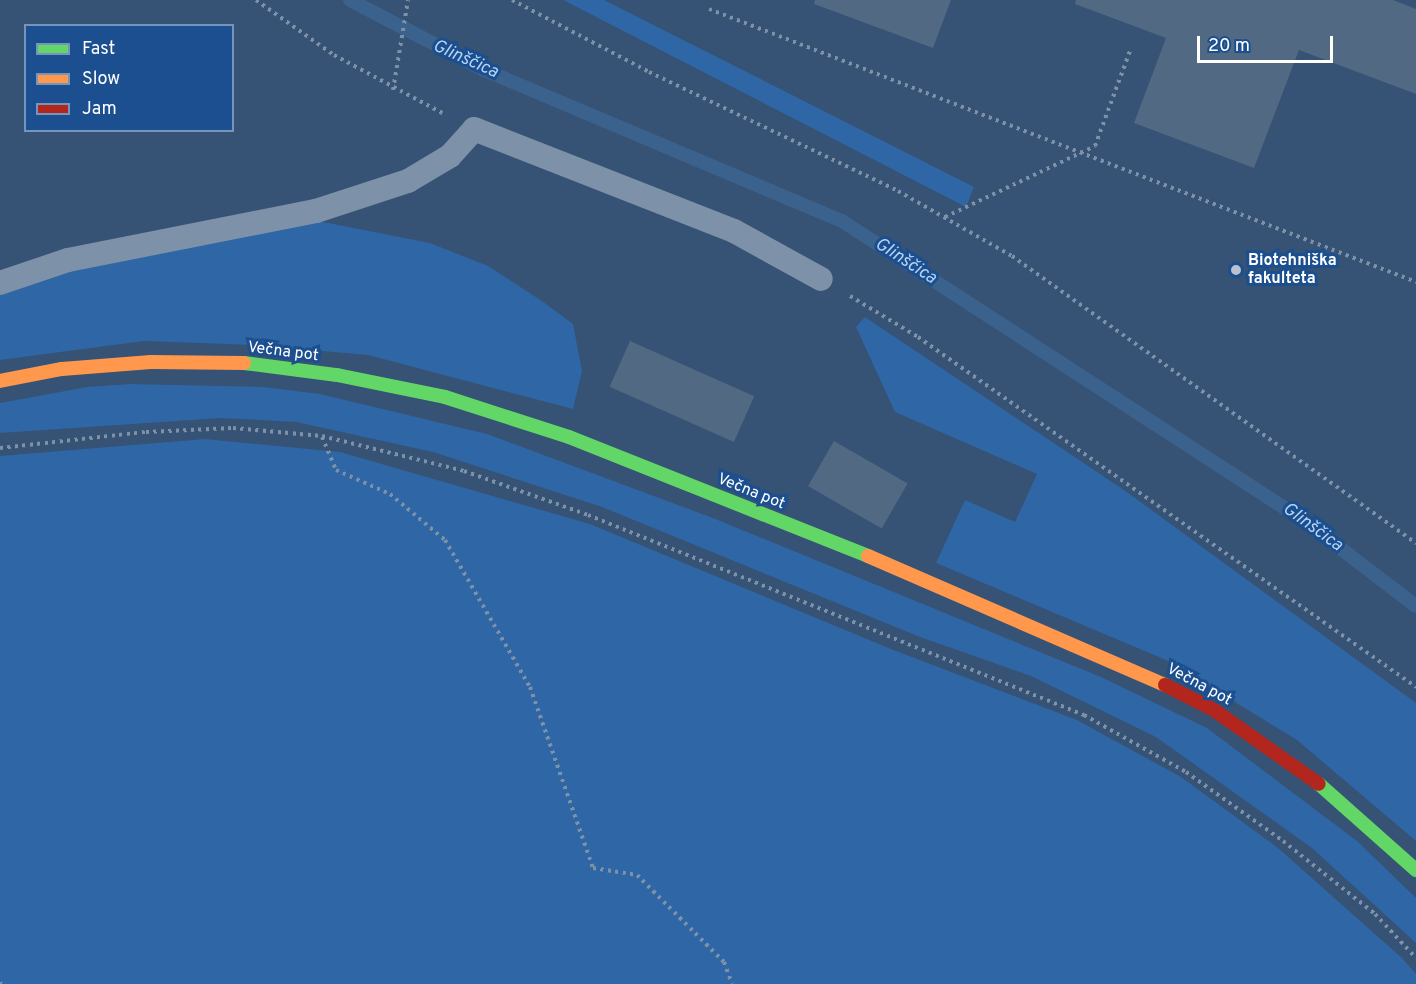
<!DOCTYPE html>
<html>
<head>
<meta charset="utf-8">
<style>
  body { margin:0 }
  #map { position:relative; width:1416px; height:984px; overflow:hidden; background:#365274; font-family:Overpass,sans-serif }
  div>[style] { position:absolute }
  .green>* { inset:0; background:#2f66a5 }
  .stream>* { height:14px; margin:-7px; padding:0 7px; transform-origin:7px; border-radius:7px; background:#3b618d }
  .building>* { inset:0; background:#526984; transform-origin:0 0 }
  .path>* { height:4px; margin-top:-2px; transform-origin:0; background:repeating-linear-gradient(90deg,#7d92a8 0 3px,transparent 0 7.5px) }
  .lane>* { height:24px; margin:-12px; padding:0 12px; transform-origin:12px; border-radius:12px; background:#7d92a8 }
  .fast>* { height:14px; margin:-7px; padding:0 7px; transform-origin:7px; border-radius:7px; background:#63d668 }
  .slow>* { height:14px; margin:-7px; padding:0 7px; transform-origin:7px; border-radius:7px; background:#ff974d }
  .jam>* { height:14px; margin:-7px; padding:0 7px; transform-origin:7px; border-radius:7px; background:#b3261e }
  .dots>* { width:16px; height:16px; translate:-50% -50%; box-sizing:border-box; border:3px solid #1b4f8f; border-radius:50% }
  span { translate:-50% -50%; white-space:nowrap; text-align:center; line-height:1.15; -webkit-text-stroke:6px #1b4f8f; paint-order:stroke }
  .poi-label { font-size:16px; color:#fff; font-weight:700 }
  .left { translate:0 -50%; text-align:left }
  .street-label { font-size:16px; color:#fff }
  .water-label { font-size:18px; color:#b5d3f5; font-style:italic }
  .legend { position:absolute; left:24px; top:24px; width:210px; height:108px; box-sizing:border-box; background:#1b4f8f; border:2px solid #7695bc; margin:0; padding:8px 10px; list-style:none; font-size:18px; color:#fff }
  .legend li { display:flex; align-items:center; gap:12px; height:30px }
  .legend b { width:30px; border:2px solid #7695bc }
  .scale { position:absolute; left:1197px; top:36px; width:136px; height:27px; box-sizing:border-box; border:3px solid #fff; border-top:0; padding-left:8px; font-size:18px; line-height:21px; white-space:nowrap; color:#fff; -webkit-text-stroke:4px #1b4f8f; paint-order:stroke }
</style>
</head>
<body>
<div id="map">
  <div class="green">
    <i style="clip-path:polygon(563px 0,604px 0,974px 187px,966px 207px)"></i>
    <i style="clip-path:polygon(298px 217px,430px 243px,488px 266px,542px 301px,573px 324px,582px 371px,573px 409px,368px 355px,254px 345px,144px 341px,0 360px,0 294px,30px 279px)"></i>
    <i style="clip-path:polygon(865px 317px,1124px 490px,1416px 703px,1416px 841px,1297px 740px,1166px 660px,936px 563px,965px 500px,1015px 522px,1037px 474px,895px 412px,856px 327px)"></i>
    <i style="clip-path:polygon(130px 384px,263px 387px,320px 394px,487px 434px,713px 518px,1101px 677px,1207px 728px,1357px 841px,1416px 898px,1416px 943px,1312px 848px,1156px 737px,1031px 676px,920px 637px,602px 507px,433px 452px,296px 422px,221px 418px,0 433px,0 403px,87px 387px)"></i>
    <i style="clip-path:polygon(205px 439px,340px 452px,590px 524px,891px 649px,1077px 720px,1181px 777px,1278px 848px,1402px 958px,1416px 974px,1416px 984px,0 984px,0 456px)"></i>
  </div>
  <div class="stream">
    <i style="left:350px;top:0;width:149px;rotate:27.6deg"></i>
    <i style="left:482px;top:69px;width:391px;rotate:22.9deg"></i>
    <i style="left:842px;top:221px;width:553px;rotate:32.97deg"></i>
    <i style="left:1306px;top:522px;width:138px;rotate:37.4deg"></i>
  </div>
  <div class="building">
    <i style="clip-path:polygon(815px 0,951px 0,933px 48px,814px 4px)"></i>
    <i style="clip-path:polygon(1076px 0,1393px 0,1416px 9px,1416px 94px,1299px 50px,1254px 168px,1134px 123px,1166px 38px,1075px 4px)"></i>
    <i style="left:630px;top:341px;width:136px;height:50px;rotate:24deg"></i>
    <i style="left:834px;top:441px;width:85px;height:52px;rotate:30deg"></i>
  </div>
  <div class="path">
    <i style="left:256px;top:0;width:95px;rotate:35.2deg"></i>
    <i style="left:334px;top:55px;width:123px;rotate:28.2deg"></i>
    <i style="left:512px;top:0;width:155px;rotate:27.7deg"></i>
    <i style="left:649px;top:72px;width:276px;rotate:25.5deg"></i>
    <i style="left:898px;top:191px;width:131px;rotate:29.7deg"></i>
    <i style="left:1012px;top:256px;width:496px;rotate:35.4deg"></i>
    <i style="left:709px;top:9px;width:758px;rotate:21.11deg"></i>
    <i style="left:393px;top:90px;width:91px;rotate:-80.5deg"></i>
    <i style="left:945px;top:217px;width:166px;rotate:-25.3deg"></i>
    <i style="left:1095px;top:146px;width:101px;rotate:-69.8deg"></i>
    <i style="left:850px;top:296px;width:79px;rotate:31.1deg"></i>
    <i style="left:918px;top:337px;width:609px;rotate:35.1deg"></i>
    <i style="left:322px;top:437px;width:36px;rotate:67deg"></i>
    <i style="left:336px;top:470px;width:59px;rotate:24deg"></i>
    <i style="left:390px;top:494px;width:72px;rotate:39.9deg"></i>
    <i style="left:445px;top:540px;width:170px;rotate:60deg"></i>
    <i style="left:530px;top:687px;width:192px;rotate:70.8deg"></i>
    <i style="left:593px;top:868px;width:45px;rotate:9deg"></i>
    <i style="left:637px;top:875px;width:123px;rotate:45deg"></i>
    <i style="left:724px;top:962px;width:23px;rotate:70deg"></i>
    <i style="left:0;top:448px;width:147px;rotate:-6.3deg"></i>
    <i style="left:146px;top:432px;width:87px;rotate:-2.6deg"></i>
    <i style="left:233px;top:428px;width:89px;rotate:5.1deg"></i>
    <i style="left:322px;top:436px;width:146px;rotate:13.8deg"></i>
    <i style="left:464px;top:471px;width:132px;rotate:19.5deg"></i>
    <i style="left:588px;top:515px;width:535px;rotate:21.96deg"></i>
    <i style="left:1084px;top:715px;width:117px;rotate:29.2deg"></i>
    <i style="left:1186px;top:772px;width:119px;rotate:35.4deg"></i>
    <i style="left:1283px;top:841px;width:117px;rotate:38.4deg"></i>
    <i style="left:1375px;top:914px;width:60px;rotate:47deg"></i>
    <i style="left:0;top:983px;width:2px;rotate:27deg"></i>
  </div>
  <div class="lane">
    <i style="left:0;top:283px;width:72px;rotate:-18.7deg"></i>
    <i style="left:68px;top:260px;width:253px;rotate:-11.2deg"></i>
    <i style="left:316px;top:211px;width:97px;rotate:-18.1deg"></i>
    <i style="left:408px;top:181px;width:49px;rotate:-30.8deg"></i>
    <i style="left:450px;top:156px;width:36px;rotate:-48deg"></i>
    <i style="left:474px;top:129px;width:279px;rotate:21.4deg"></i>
    <i style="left:734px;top:231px;width:99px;rotate:28.9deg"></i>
  </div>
  <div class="fast">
    <i style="left:244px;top:363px;width:94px;rotate:7.4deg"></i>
    <i style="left:337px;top:375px;width:110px;rotate:11.5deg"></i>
    <i style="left:445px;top:397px;width:130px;rotate:17.9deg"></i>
    <i style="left:569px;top:437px;width:322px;rotate:21.7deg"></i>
    <i style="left:1319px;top:784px;width:130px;rotate:41.6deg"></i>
  </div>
  <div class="slow">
    <i style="left:0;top:381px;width:63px;rotate:-11deg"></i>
    <i style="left:62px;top:369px;width:89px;rotate:-4.5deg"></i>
    <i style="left:151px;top:362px;width:93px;rotate:0.6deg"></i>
    <i style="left:868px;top:556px;width:324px;rotate:23.5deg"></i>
  </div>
  <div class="jam">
    <i style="left:1165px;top:685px;width:55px;rotate:27deg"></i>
    <i style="left:1214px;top:710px;width:128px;rotate:35.2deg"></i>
  </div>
  <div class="dots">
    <i style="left:1236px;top:270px;background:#b9c2ce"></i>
  </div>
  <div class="poi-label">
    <span class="left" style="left:1248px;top:270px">Biotehniška<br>fakulteta</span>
  </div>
  <div class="street-label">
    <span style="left:283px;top:352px;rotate:7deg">Večna pot</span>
    <span style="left:751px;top:492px;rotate:22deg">Večna pot</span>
    <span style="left:1199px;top:685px;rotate:28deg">Večna pot</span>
  </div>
  <div class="water-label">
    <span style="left:465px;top:60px;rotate:24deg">Glinščica</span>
    <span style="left:905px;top:262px;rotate:33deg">Glinščica</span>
    <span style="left:1312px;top:528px;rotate:36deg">Glinščica</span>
  </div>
  <ul class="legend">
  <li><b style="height:8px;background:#63d668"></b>Fast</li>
  <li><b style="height:8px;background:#ff974d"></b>Slow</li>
  <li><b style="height:8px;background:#b3261e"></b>Jam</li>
  </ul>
  <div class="scale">20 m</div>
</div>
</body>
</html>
